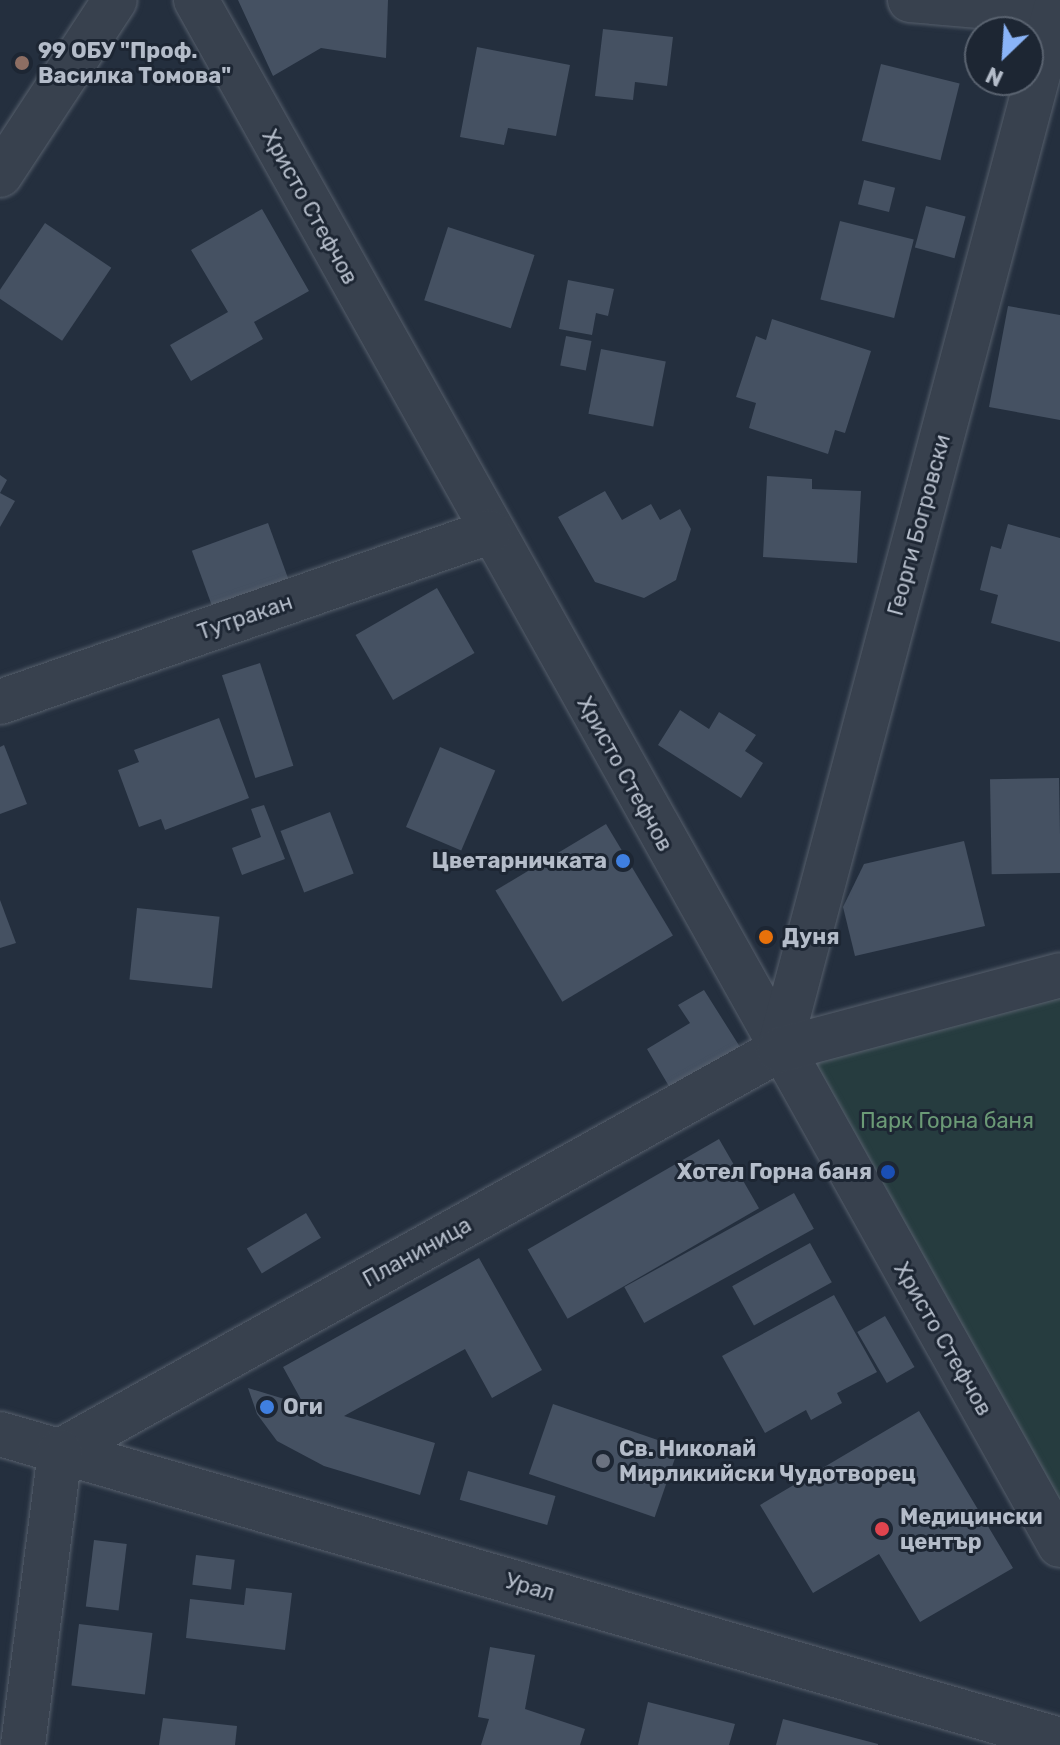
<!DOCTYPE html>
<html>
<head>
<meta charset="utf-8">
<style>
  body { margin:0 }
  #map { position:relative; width:1060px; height:1745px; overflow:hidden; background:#242f3e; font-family:Rubik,sans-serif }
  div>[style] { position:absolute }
  .green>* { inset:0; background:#263c3f }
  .building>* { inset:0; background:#455162; transform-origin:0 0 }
  .roads { filter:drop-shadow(0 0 2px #565f6c) drop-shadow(0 0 2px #565f6c) }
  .minor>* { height:44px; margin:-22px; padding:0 22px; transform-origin:22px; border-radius:22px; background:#38414e }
  .dots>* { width:22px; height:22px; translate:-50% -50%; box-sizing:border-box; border:4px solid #1d2633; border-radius:50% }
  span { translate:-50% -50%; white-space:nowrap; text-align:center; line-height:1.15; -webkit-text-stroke:6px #1d2633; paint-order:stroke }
  .poi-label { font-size:22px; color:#b4bcc9; font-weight:700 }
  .left { translate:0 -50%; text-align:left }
  .right { translate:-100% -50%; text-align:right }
  .street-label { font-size:22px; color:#b4bcc9 }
  .park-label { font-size:22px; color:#6b9a76 }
  .north { position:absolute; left:964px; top:16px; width:80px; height:80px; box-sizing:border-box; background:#1d2633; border:2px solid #59626f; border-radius:50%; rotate:205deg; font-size:22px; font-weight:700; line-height:32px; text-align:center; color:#b4bcc9 }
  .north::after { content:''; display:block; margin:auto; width:28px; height:36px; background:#8ab4f8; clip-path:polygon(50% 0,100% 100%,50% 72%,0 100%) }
</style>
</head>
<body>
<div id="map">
  <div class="green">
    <i style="clip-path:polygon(1060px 975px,1060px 1545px,779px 1050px)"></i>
  </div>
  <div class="building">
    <i style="clip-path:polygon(238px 0,388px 0,386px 58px,321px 48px,273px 76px)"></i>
    <i style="clip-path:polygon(603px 29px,673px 37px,667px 86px,635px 82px,633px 100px,595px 96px)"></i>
    <i style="clip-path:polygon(477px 47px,570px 65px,556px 136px,508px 128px,504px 145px,460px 137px)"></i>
    <i style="left:881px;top:64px;width:81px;height:79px;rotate:14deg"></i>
    <i style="left:864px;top:180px;width:32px;height:25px;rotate:14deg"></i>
    <i style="left:926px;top:206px;width:41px;height:43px;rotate:15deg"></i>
    <i style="clip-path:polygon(262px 209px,309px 291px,254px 322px,263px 339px,191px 381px,170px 345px,228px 312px,191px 250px)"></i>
    <i style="left:840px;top:221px;width:76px;height:81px;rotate:14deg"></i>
    <i style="left:45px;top:223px;width:80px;height:88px;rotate:34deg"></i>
    <i style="left:448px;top:227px;width:91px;height:77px;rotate:18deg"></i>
    <i style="clip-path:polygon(568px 280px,614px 289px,608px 316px,596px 313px,592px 335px,559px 329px)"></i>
    <i style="clip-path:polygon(1008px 306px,1060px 315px,1060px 420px,989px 407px)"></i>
    <i style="clip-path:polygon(772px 319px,871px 351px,845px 433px,835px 430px,828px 454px,749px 428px,756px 403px,736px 397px,756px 336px,766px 340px)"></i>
    <i style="left:566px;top:336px;width:26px;height:30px;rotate:11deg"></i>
    <i style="left:601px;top:349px;width:66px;height:66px;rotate:11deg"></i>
    <i style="clip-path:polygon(0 475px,7px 480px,0 493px)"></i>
    <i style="clip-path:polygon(767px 476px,812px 479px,812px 489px,861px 491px,857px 563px,763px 557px)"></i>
    <i style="clip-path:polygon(605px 491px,622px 520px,651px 504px,660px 520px,680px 509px,691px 529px,676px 580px,644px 598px,595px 582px,558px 517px)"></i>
    <i style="clip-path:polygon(0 493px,15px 501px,0 527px)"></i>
    <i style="left:268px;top:523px;width:64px;height:81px;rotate:70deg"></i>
    <i style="clip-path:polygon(1008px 524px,1060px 538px,1060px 642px,991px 623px,998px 595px,980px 590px,991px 546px,1001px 549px)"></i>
    <i style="left:437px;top:588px;width:75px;height:94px;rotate:60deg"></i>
    <i style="left:260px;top:663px;width:108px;height:40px;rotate:72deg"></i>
    <i style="clip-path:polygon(680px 710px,709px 729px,719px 712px,756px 735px,745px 751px,763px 763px,741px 798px,658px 745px)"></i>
    <i style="clip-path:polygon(219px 718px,249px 798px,165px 830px,161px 819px,139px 827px,118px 770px,139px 762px,134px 750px)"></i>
    <i style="clip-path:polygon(4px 745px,27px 804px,0 814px,0 747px)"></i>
    <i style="left:440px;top:747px;width:60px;height:87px;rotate:23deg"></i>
    <i style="left:1059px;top:778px;width:95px;height:69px;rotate:89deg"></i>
    <i style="clip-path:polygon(264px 805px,285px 859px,242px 875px,232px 848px,261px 837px,251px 809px)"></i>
    <i style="left:330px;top:812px;width:66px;height:53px;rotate:69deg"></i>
    <i style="left:606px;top:824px;width:130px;height:129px;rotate:59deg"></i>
    <i style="clip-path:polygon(964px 841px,985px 926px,855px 956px,843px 907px,864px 864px)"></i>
    <i style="clip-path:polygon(0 900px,16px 943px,0 948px)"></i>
    <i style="left:137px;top:908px;width:83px;height:72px;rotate:6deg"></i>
    <i style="clip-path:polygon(704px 990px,740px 1047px,670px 1088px,647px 1049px,690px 1023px,678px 1005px)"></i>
    <i style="left:719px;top:1139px;width:80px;height:221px;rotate:60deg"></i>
    <i style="left:794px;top:1193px;width:41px;height:194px;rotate:61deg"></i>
    <i style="left:306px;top:1213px;width:29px;height:69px;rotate:59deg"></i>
    <i style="left:810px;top:1243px;width:45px;height:89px;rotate:61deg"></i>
    <i style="clip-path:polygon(479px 1258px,542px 1370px,492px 1398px,465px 1349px,344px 1416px,435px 1443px,420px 1495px,324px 1466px,277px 1441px,257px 1414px,248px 1388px,304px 1405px,283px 1367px)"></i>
    <i style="clip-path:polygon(834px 1295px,877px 1372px,837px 1393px,842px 1403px,811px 1420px,806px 1410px,765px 1433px,722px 1356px)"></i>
    <i style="left:885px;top:1316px;width:59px;height:32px;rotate:60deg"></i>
    <i style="left:553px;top:1404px;width:133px;height:74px;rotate:19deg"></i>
    <i style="clip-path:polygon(919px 1411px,1013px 1568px,920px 1622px,879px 1554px,813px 1593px,760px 1505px)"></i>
    <i style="left:468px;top:1471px;width:91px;height:30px;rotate:16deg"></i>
    <i style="left:94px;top:1540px;width:33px;height:67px;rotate:7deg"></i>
    <i style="left:196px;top:1555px;width:39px;height:30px;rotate:7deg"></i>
    <i style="clip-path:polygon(246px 1588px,292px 1593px,285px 1650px,186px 1638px,190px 1599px,244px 1605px)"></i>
    <i style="left:79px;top:1624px;width:74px;height:62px;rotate:7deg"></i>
    <i style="clip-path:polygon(490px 1647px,535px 1655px,525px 1709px,585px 1729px,580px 1745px,481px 1745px,489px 1719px,478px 1717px)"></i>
    <i style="clip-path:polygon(648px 1702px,735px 1724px,729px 1745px,638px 1745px)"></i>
    <i style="clip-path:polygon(163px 1718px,237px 1726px,235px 1745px,159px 1745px)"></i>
    <i style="clip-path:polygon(783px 1719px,878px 1744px,878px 1745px,776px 1745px)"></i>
  </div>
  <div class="roads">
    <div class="minor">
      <i style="left:196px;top:0;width:1770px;rotate:60.79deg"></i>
      <i style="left:910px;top:0;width:151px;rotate:5deg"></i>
      <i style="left:0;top:175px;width:209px;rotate:-56.7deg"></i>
      <i style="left:0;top:702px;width:518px;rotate:-19.17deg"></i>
      <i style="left:779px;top:1050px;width:1086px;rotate:-75.12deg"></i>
      <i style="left:0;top:1434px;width:1103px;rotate:16.1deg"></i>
      <i style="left:60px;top:1451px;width:823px;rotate:-29.15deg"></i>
      <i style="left:779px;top:1050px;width:291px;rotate:-14.9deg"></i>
      <i style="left:23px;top:1745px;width:296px;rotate:-82.8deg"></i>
    </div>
  </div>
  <div class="dots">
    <i style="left:22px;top:63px;background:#8d6e63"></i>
    <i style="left:623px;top:861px;background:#3f7fe0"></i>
    <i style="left:766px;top:937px;background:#e8710a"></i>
    <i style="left:888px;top:1172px;background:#1a4fb4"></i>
    <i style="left:267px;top:1407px;background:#3f7fe0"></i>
    <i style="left:603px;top:1461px;background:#6b7280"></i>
    <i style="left:882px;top:1529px;background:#e0444e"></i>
  </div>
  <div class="poi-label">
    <span class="left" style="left:38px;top:63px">99 ОБУ "Проф.<br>Василка Томова"</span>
    <span class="right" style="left:607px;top:861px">Цветарничката</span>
    <span class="left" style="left:782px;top:937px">Дуня</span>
    <span class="right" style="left:872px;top:1172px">Хотел Горна баня</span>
    <span class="left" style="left:283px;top:1407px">Оги</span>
    <span class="left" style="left:619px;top:1461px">Св. Николай<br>Мирликийски Чудотворец</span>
    <span class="left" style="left:900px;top:1529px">Медицински<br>център</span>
  </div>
  <div class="street-label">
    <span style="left:310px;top:207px;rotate:61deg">Христо Стефчов</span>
    <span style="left:919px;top:525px;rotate:-75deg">Георги Богровски</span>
    <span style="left:245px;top:617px;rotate:-19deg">Тутракан</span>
    <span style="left:625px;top:774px;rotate:61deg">Христо Стефчов</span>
    <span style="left:417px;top:1252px;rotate:-29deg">Планиница</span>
    <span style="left:943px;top:1339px;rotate:60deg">Христо Стефчов</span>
    <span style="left:530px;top:1587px;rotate:16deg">Урал</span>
  </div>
  <div class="park-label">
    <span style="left:947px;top:1121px">Парк Горна баня</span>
  </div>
  <div class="north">N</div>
</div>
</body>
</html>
